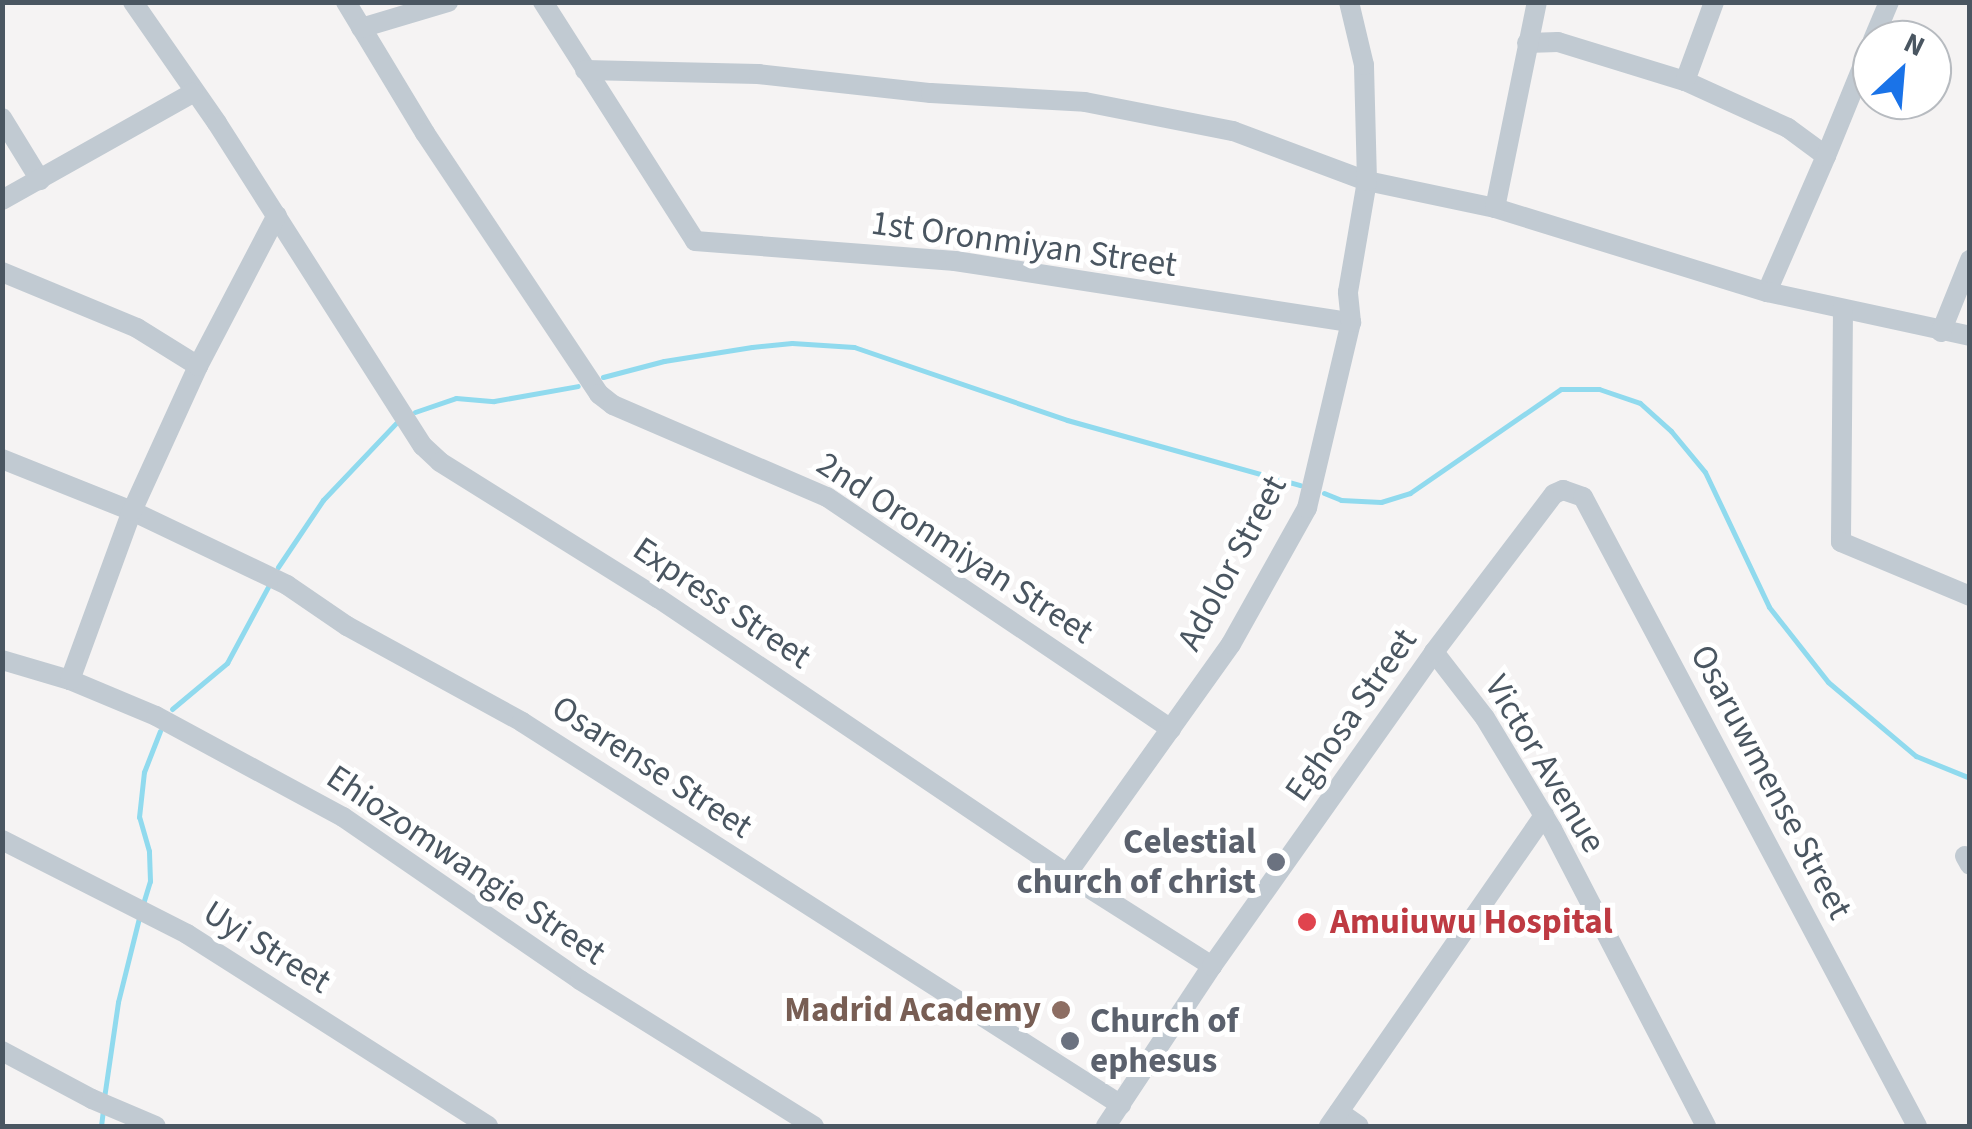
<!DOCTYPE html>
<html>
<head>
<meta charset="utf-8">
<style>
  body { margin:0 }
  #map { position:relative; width:1972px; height:1129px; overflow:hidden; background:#f5f3f3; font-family:"Source Sans 3",sans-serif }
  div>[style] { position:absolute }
  .stream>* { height:5px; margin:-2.5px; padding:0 2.5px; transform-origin:2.5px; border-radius:2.5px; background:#90daee }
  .minor>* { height:20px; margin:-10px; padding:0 10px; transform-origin:10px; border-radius:10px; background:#c1cad2 }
  .dots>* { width:28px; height:28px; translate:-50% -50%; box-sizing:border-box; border:5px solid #fff; border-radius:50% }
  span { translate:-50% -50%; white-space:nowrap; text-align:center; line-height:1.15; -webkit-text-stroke:10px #fff; paint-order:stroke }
  .street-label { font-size:35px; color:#4a5661 }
  .worship-label { font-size:35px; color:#5b616d; font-weight:700 }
  .right { translate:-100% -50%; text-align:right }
  .left { translate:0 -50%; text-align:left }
  .health-label { font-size:35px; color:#be3a42; font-weight:700 }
  .education-label { font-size:35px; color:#785e54; font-weight:700 }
  .frame { position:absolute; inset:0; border:5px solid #4a5661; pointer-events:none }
  .north { position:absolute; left:1852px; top:20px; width:100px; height:100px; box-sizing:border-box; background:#fff; border:2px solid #b7bbc0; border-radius:50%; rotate:26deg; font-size:28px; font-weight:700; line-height:40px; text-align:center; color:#4a5661 }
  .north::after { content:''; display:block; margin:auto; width:35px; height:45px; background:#1a73e8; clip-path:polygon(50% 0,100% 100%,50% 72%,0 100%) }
</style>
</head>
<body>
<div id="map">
  <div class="stream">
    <i style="left:603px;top:377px;width:63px;rotate:-14.7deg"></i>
    <i style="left:664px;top:361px;width:89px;rotate:-9deg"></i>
    <i style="left:752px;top:347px;width:40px;rotate:-5.7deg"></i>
    <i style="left:792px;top:343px;width:62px;rotate:3.7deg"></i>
    <i style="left:854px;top:347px;width:225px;rotate:18.9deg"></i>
    <i style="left:1067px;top:420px;width:242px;rotate:15.6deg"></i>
    <i style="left:415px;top:412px;width:43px;rotate:-18.9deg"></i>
    <i style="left:456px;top:398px;width:38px;rotate:5deg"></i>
    <i style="left:494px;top:401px;width:85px;rotate:-10.1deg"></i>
    <i style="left:1324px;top:493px;width:18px;rotate:22deg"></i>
    <i style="left:1341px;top:500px;width:40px;rotate:2.9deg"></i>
    <i style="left:1381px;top:502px;width:30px;rotate:-17deg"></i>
    <i style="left:1410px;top:493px;width:183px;rotate:-34.6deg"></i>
    <i style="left:1561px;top:389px;width:38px"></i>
    <i style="left:1599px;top:389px;width:43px;rotate:18.9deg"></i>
    <i style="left:1640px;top:403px;width:42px;rotate:42.1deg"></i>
    <i style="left:1671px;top:431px;width:53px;rotate:50.3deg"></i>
    <i style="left:1705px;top:472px;width:149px;rotate:64.6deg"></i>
    <i style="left:1769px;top:607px;width:95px;rotate:51.8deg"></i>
    <i style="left:1828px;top:682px;width:115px;rotate:40.1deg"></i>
    <i style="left:1916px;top:756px;width:58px;rotate:22.2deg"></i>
    <i style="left:278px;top:567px;width:81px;rotate:-56.1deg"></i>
    <i style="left:323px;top:500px;width:106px;rotate:-46.5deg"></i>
    <i style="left:172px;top:709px;width:72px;rotate:-39.9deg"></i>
    <i style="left:227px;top:663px;width:89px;rotate:-61.7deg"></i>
    <i style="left:142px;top:907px;width:27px;rotate:-73deg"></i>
    <i style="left:150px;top:881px;width:30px;rotate:-92deg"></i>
    <i style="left:149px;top:851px;width:35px;rotate:-106deg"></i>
    <i style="left:139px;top:817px;width:45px;rotate:-83.7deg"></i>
    <i style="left:144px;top:772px;width:44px;rotate:-68.7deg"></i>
    <i style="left:104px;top:1098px;width:97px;rotate:-81.7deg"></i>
    <i style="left:118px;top:1002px;width:87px;rotate:-76deg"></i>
    <i style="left:101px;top:1126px;width:17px;rotate:-83deg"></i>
  </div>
  <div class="minor">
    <i style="left:133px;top:2px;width:147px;rotate:55.2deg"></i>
    <i style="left:217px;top:123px;width:383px;rotate:57.5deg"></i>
    <i style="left:423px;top:446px;width:23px;rotate:43deg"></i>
    <i style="left:440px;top:462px;width:257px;rotate:32deg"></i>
    <i style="left:658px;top:598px;width:493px;rotate:34deg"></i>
    <i style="left:1067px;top:874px;width:172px;rotate:32.4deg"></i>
    <i style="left:346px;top:2px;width:153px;rotate:58.9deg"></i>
    <i style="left:425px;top:133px;width:314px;rotate:56.3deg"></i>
    <i style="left:599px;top:394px;width:18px;rotate:38deg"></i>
    <i style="left:613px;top:405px;width:233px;rotate:23.3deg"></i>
    <i style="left:827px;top:497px;width:415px;rotate:34deg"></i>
    <i style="left:543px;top:2px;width:283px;rotate:57.5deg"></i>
    <i style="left:695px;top:241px;width:261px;rotate:4.4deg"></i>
    <i style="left:955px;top:261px;width:401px;rotate:8.8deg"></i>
    <i style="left:361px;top:28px;width:91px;rotate:-16.6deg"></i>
    <i style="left:1873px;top:40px;width:41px;rotate:-67.2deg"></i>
    <i style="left:1527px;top:43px;width:31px;rotate:-2deg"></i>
    <i style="left:1558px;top:42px;width:133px;rotate:17.1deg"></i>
    <i style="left:1685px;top:81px;width:113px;rotate:24.5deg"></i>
    <i style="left:1788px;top:128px;width:47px;rotate:36.4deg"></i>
    <i style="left:1826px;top:156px;width:148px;rotate:113.5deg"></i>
    <i style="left:585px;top:70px;width:173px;rotate:1.3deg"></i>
    <i style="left:758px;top:74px;width:174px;rotate:6.3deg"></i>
    <i style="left:931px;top:93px;width:154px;rotate:3.3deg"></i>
    <i style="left:1085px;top:102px;width:151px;rotate:11.1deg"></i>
    <i style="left:1233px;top:131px;width:143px;rotate:20.5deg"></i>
    <i style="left:1367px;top:181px;width:131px;rotate:11.9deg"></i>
    <i style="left:1495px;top:208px;width:285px;rotate:17.2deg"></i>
    <i style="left:1767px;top:292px;width:208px;rotate:12.2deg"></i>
    <i style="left:1685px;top:81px;width:84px;rotate:-69.8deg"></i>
    <i style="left:2px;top:118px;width:73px;rotate:58.5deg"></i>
    <i style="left:1826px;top:156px;width:122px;rotate:-67.8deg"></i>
    <i style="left:2px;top:200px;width:219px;rotate:-29.3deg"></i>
    <i style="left:1495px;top:208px;width:210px;rotate:-78.5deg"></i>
    <i style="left:2px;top:272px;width:146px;rotate:22.5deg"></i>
    <i style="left:137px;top:328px;width:72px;rotate:31.9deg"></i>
    <i style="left:1843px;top:309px;width:233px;rotate:90.5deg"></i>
    <i style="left:1841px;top:542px;width:140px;rotate:22.7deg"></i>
    <i style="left:1941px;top:332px;width:78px;rotate:-68.1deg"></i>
    <i style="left:2px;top:459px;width:140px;rotate:21.8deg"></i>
    <i style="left:132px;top:511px;width:172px;rotate:25.5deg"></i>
    <i style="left:287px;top:585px;width:73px;rotate:34.3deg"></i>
    <i style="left:347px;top:626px;width:200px;rotate:28.7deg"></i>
    <i style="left:522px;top:722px;width:711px;rotate:32.59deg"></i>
    <i style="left:1434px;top:652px;width:83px;rotate:52.3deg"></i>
    <i style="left:1485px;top:718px;width:130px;rotate:58.9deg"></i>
    <i style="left:1552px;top:829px;width:335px;rotate:62.6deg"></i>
    <i style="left:2px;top:660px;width:71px;rotate:16.4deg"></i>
    <i style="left:70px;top:680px;width:93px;rotate:22.7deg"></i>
    <i style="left:156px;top:716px;width:213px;rotate:28.4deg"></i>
    <i style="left:343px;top:817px;width:288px;rotate:34.5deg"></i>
    <i style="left:580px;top:980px;width:276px;rotate:32deg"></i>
    <i style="left:70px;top:680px;width:180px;rotate:-69.9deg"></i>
    <i style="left:132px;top:511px;width:159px;rotate:-65.5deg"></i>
    <i style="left:198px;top:366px;width:170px;rotate:-62.4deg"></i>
    <i style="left:2px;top:840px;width:208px;rotate:26.9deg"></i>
    <i style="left:187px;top:934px;width:357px;rotate:32.5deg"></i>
    <i style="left:1965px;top:856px;width:10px;rotate:61deg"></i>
    <i style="left:1067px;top:874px;width:282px;rotate:-54.5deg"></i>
    <i style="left:1231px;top:644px;width:156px;rotate:-60.8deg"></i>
    <i style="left:1307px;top:508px;width:191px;rotate:-76.7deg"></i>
    <i style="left:1351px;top:322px;width:30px;rotate:-96deg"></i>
    <i style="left:1348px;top:292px;width:113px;rotate:-80.3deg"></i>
    <i style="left:1367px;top:181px;width:116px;rotate:-91.5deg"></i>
    <i style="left:1364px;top:65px;width:65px;rotate:-103.4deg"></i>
    <i style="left:2px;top:1051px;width:102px;rotate:28.1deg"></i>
    <i style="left:92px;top:1099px;width:69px;rotate:22.9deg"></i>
    <i style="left:1339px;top:1112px;width:24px;rotate:35deg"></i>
    <i style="left:1106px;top:1126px;width:192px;rotate:-56.5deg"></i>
    <i style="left:1212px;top:966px;width:385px;rotate:-54.7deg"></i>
    <i style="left:1434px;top:652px;width:198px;rotate:-52.8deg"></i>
    <i style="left:1554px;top:494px;width:10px;rotate:-24deg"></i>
    <i style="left:1563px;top:490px;width:21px;rotate:19deg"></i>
    <i style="left:1583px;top:497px;width:712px;rotate:62.03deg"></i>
    <i style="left:1329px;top:1126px;width:378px;rotate:-55.3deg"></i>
  </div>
  <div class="dots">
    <i style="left:1276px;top:862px;background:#6b7280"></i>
    <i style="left:1307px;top:922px;background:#e0444e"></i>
    <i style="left:1061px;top:1010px;background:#8d6e63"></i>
    <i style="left:1070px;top:1041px;background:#6b7280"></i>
  </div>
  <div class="street-label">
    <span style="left:1024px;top:244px;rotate:8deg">1st Oronmiyan Street</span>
    <span style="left:955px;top:548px;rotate:33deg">2nd Oronmiyan Street</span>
    <span style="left:1232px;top:563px;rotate:-62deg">Adolor Street</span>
    <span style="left:722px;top:603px;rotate:34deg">Express Street</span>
    <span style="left:1351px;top:715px;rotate:-55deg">Eghosa Street</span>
    <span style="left:1545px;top:764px;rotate:59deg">Victor Avenue</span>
    <span style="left:652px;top:767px;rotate:33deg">Osarense Street</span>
    <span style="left:1771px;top:782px;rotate:62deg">Osaruwmense Street</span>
    <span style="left:466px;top:865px;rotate:34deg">Ehiozomwangie Street</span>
    <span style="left:267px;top:947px;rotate:32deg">Uyi Street</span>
  </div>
  <div class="worship-label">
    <span class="right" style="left:1256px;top:862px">Celestial<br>church of christ</span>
    <span class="left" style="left:1090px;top:1041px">Church of<br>ephesus</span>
  </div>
  <div class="health-label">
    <span class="left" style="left:1330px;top:922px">Amuiuwu Hospital</span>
  </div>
  <div class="education-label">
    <span class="right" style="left:1041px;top:1010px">Madrid Academy</span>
  </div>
  <div class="frame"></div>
  <div class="north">N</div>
</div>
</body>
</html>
